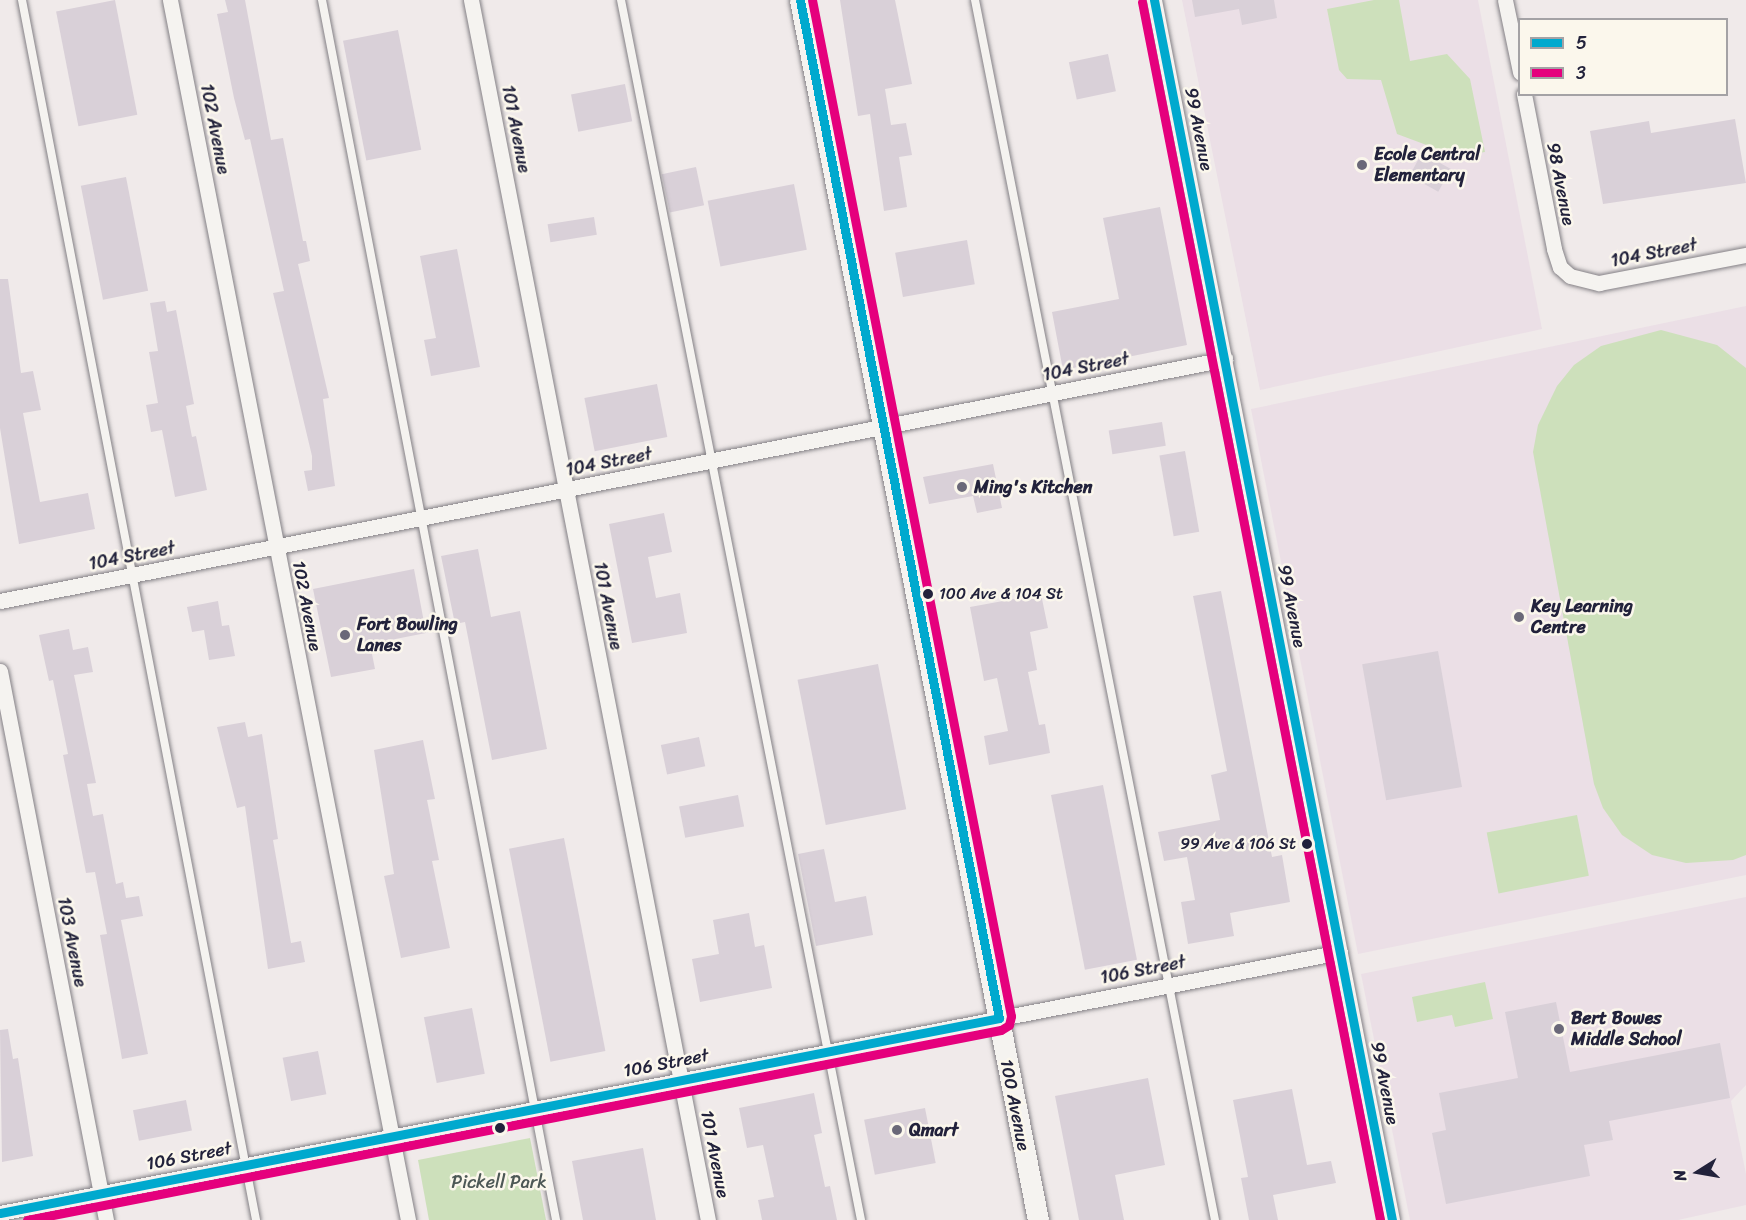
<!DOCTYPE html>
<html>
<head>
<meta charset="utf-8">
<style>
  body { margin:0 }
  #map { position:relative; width:1746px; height:1220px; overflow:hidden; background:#f0eaea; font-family:Sriracha,sans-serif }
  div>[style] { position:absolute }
  .built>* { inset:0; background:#ebdfe6 }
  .green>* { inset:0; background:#cde0bb; transform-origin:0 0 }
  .building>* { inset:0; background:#d9d0d8; transform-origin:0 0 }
  .roads { filter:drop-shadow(0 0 2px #838085) drop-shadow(0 0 2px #838085) }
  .service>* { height:8px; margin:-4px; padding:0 4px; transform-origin:4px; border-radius:4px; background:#f5f3f0 }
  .minor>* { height:15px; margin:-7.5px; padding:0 7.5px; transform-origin:7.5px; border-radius:7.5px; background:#f5f3f0 }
  .secondary>* { height:21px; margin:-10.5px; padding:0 10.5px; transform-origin:10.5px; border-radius:10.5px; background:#f5f3f0 }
  .bus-1>* { height:9px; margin:-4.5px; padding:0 4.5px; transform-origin:4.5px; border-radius:4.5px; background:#00a9ce }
  .bus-2>* { height:9px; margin:-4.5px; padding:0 4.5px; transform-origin:4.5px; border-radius:4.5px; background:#e5007d }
  .dots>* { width:16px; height:16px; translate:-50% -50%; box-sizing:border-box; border:3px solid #fbf7ec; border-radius:50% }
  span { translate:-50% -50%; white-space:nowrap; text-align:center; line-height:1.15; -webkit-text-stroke:5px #fbf7ec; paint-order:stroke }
  .bus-label { font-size:16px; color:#22223b }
  .left { translate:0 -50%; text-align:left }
  .right { translate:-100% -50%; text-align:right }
  .street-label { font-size:18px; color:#22223b }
  .poi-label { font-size:18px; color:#22223b; font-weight:700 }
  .park-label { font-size:18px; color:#4d5856 }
  .legend { position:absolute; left:1518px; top:18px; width:210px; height:78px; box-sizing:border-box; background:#fbf7ec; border:2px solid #a4a2a5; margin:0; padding:8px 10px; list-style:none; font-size:18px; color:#22223b }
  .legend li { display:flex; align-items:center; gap:12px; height:30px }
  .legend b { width:30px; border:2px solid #a4a2a5 }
  .north { position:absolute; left:1668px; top:1142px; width:60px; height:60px; -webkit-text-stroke:4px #fbf7ec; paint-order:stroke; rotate:259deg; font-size:16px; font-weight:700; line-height:24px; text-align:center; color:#22223b }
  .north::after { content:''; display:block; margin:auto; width:21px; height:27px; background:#22223b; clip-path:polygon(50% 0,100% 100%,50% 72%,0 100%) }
</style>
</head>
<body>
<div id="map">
  <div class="built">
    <i style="clip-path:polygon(1182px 0,1478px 0,1542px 329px,1260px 390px)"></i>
    <i style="clip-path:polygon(1746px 306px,1746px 875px,1358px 954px,1251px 409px)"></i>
    <i style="clip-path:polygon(1746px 897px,1746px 1085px,1731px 1101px,1746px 1174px,1746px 1205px,1678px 1220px,1410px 1220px,1361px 974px)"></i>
  </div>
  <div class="green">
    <i style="clip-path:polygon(1374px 0,1399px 0,1410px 61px,1447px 54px,1470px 79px,1485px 152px,1456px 156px,1397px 134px,1381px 80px,1347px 79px,1339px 70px,1327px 9px)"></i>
    <i style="clip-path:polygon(1661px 330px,1717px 345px,1746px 368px,1746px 855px,1733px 860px,1686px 863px,1652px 855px,1622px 835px,1603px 808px,1594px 784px,1533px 452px,1538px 425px,1557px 386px,1574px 365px,1601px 346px)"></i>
    <i style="left:1577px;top:815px;width:62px;height:92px;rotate:79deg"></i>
    <i style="clip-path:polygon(1485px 982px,1493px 1019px,1455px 1027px,1452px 1015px,1417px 1022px,1412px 997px)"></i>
    <i style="clip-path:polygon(530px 1138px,546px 1220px,429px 1220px,418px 1160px)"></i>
  </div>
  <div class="building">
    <i style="left:115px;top:0;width:117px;height:60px;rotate:79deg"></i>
    <i style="clip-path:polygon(225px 0,245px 0,271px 140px,283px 138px,303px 241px,306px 241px,310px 261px,298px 264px,329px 398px,323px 399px,335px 486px,308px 491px,304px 471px,312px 470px,312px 456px,273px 293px,284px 291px,250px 139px,245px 140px,234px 98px,217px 14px,228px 12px)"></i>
    <i style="clip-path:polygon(840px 0,895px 0,912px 84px,885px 89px,891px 125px,906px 123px,912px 155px,899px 157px,907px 207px,884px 211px,870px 114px,858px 116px)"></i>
    <i style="clip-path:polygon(1192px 0,1274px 0,1277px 18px,1242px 25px,1239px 9px,1195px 17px)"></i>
    <i style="left:398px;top:30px;width:122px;height:56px;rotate:79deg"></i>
    <i style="left:1108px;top:54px;width:38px;height:40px;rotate:78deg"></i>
    <i style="left:625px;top:84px;width:38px;height:55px;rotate:79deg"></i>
    <i style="clip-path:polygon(1735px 119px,1746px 183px,1603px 204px,1590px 131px,1649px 121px,1651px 133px)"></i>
    <i style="left:1422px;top:153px;width:33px;height:26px;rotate:29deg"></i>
    <i style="left:696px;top:167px;width:39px;height:35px;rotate:78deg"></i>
    <i style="left:126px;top:177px;width:116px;height:46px;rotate:79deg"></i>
    <i style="left:794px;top:184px;width:67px;height:88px;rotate:79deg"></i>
    <i style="clip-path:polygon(1160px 207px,1187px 345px,1063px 370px,1052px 312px,1119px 299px,1103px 218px)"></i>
    <i style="left:594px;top:217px;width:18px;height:47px;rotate:81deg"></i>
    <i style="left:967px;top:240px;width:45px;height:73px;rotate:80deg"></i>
    <i style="clip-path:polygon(457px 249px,480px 367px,431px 376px,424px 340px,436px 338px,420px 256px)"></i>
    <i style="clip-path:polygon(0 279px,8px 279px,21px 373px,33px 371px,41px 410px,23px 413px,40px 502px,88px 493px,95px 529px,19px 544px,0 428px)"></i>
    <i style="clip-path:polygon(165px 301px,167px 312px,176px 310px,194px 404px,186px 406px,192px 437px,196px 436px,207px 490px,175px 497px,162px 430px,151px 432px,146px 405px,158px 403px,149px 352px,158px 351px,150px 303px)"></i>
    <i style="left:657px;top:384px;width:54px;height:74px;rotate:79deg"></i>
    <i style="left:1162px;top:422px;width:24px;height:54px;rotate:81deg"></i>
    <i style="left:1185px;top:451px;width:82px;height:26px;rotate:80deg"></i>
    <i style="clip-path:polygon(993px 464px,1002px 508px,977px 513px,973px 496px,929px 504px,923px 477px)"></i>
    <i style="clip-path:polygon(664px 513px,672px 552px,648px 557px,656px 598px,680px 593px,687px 633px,632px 643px,609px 524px)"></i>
    <i style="clip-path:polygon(478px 549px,491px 617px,520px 611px,547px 749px,492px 760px,465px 622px,455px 624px,441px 556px)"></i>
    <i style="clip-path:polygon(414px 569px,426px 633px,370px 644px,375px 669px,331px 677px,313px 589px)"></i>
    <i style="clip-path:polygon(1221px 591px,1272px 857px,1282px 855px,1290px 902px,1230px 913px,1234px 936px,1188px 944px,1181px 902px,1195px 900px,1187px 857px,1164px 861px,1158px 832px,1220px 820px,1211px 775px,1227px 771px,1193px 596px)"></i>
    <i style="clip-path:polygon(1041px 594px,1048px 628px,1030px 632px,1037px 670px,1028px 672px,1039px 725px,1045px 724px,1050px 753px,989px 765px,984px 736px,1008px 731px,997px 678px,984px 681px,970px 607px)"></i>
    <i style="clip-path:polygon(218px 601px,222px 626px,229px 625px,235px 656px,209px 660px,204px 630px,192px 632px,187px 607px)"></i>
    <i style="clip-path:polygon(69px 629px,73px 650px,88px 647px,93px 672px,74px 675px,96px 783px,87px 784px,93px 816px,103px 814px,116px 884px,123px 882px,126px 898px,139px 896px,143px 916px,121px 920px,148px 1054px,122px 1059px,100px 935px,107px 934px,95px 872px,86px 873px,63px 755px,68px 754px,53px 680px,49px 681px,39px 635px)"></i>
    <i style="left:1438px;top:651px;width:138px;height:77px;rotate:80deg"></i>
    <i style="left:878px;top:664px;width:148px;height:82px;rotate:79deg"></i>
    <i style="clip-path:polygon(245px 722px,248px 737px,262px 734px,278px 839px,273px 840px,291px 943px,301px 941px,305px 962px,268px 969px,245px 806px,237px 808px,217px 727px)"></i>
    <i style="left:699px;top:737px;width:30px;height:39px;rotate:78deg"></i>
    <i style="clip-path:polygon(423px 740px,435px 799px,427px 800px,439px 860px,432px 861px,450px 948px,401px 958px,384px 876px,394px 874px,374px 750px)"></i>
    <i style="left:1103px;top:785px;width:178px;height:53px;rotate:79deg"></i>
    <i style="left:738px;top:795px;width:32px;height:60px;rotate:79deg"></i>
    <i style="left:564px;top:838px;width:217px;height:56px;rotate:79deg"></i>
    <i style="clip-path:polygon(824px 849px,835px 902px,866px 896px,873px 935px,816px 946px,798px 854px)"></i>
    <i style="clip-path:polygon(749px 913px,755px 947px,764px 945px,772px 988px,700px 1002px,692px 959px,719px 954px,713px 920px)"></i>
    <i style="clip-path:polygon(1556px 1002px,1570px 1072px,1720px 1043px,1730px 1098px,1609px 1121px,1613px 1140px,1584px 1145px,1590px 1176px,1446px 1204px,1432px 1133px,1446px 1130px,1439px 1093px,1518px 1078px,1505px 1012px)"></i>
    <i style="left:472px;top:1008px;width:67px;height:49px;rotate:79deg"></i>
    <i style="clip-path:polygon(8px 1029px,13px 1059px,18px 1058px,33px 1156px,2px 1162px,0 1030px)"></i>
    <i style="left:318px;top:1051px;width:44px;height:36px;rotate:79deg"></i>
    <i style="clip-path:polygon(1148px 1078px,1165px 1165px,1115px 1175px,1124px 1220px,1079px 1220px,1055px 1096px)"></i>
    <i style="clip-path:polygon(1292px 1089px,1307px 1165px,1331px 1161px,1336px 1183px,1273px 1195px,1278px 1220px,1249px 1220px,1241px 1178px,1248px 1177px,1233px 1100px)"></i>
    <i style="clip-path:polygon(814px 1093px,822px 1133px,814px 1135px,825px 1187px,830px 1186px,837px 1220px,762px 1220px,758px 1200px,774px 1197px,763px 1145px,747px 1148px,739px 1108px)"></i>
    <i style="left:186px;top:1100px;width:31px;height:54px;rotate:79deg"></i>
    <i style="left:925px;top:1108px;width:56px;height:62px;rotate:79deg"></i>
    <i style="clip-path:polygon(643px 1148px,656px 1220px,583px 1220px,572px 1161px)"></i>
  </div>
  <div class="roads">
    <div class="service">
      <i style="left:22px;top:0;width:1242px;rotate:79.14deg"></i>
      <i style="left:322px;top:0;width:1242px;rotate:79.14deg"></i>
      <i style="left:621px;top:0;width:1243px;rotate:78.87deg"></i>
      <i style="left:975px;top:0;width:1243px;rotate:78.87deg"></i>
    </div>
    <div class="minor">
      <i style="left:170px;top:0;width:1243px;rotate:78.96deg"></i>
      <i style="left:471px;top:0;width:1243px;rotate:79.01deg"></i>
      <i style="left:1154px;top:0;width:1243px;rotate:78.96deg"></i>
      <i style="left:1505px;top:0;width:74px;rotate:78.2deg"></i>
      <i style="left:1524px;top:94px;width:158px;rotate:79deg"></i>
      <i style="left:1554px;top:249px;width:19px;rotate:72deg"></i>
      <i style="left:1560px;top:267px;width:13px;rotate:42deg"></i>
      <i style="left:1570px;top:276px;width:30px;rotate:14deg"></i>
      <i style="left:1599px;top:283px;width:150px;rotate:-10.8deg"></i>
      <i style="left:0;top:601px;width:1249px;rotate:-11.17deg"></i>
      <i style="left:0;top:671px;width:559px;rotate:79.07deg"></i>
      <i style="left:0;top:1213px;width:1365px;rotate:-11.02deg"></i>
    </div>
    <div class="secondary">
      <i style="left:800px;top:0;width:1243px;rotate:78.96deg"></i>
    </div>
  </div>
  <div class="bus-1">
    <i style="left:1154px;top:0;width:1243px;rotate:78.96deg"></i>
    <i style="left:0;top:1213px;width:1018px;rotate:-11.04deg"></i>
    <i style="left:999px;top:1018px;width:1037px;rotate:-101.06deg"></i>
  </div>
  <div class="bus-2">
    <i style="left:1142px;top:2px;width:1241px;rotate:78.94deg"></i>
    <i style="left:27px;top:1220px;width:992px;rotate:-11.04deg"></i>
    <i style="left:1001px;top:1030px;width:9px;rotate:-32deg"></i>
    <i style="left:1009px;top:1025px;width:9px;rotate:-77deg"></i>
    <i style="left:1011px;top:1016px;width:1035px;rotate:-101.08deg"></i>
  </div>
  <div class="dots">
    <i style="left:1362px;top:165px;background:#6a6878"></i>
    <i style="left:962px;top:487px;background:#6a6878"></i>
    <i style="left:928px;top:594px;background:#22223b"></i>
    <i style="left:1519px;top:617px;background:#6a6878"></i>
    <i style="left:345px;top:635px;background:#6a6878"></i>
    <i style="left:1307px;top:844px;background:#22223b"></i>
    <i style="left:1559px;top:1029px;background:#6a6878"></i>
    <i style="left:500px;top:1128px;background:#22223b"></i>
    <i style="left:897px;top:1130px;background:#6a6878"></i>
  </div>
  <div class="bus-label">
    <span class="left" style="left:939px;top:594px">100 Ave &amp; 104 St</span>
    <span class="right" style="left:1296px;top:844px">99 Ave &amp; 106 St</span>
  </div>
  <div class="street-label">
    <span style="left:215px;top:129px;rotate:79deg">102 Avenue</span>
    <span style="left:516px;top:129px;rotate:79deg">101 Avenue</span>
    <span style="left:1199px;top:129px;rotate:79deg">99 Avenue</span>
    <span style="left:1561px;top:184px;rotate:79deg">98 Avenue</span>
    <span style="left:1654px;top:253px;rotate:-11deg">104 Street</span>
    <span style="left:1086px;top:367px;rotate:-11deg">104 Street</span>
    <span style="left:609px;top:462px;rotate:-11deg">104 Street</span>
    <span style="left:132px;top:556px;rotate:-11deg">104 Street</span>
    <span style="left:307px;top:606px;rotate:79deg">102 Avenue</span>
    <span style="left:608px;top:606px;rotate:79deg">101 Avenue</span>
    <span style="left:1292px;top:606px;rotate:79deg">99 Avenue</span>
    <span style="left:72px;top:942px;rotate:79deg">103 Avenue</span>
    <span style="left:1143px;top:970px;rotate:-11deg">106 Street</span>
    <span style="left:666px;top:1063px;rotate:-11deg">106 Street</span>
    <span style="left:1385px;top:1083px;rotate:79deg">99 Avenue</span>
    <span style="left:1015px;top:1105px;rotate:79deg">100 Avenue</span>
    <span style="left:715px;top:1154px;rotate:79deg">101 Avenue</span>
    <span style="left:189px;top:1156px;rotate:-11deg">106 Street</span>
  </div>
  <div class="poi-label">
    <span class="left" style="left:1374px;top:165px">Ecole Central<br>Elementary</span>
    <span class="left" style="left:974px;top:487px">Ming's Kitchen</span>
    <span class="left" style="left:1531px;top:617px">Key Learning<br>Centre</span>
    <span class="left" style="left:357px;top:635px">Fort Bowling<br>Lanes</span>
    <span class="left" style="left:1571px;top:1029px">Bert Bowes<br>Middle School</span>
    <span class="left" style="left:909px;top:1130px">Qmart</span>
  </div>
  <div class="park-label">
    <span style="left:499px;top:1182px">Pickell Park</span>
  </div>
  <ul class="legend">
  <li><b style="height:8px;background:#00a9ce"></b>5</li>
  <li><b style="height:8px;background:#e5007d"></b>3</li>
  </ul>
  <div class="north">N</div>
</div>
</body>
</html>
